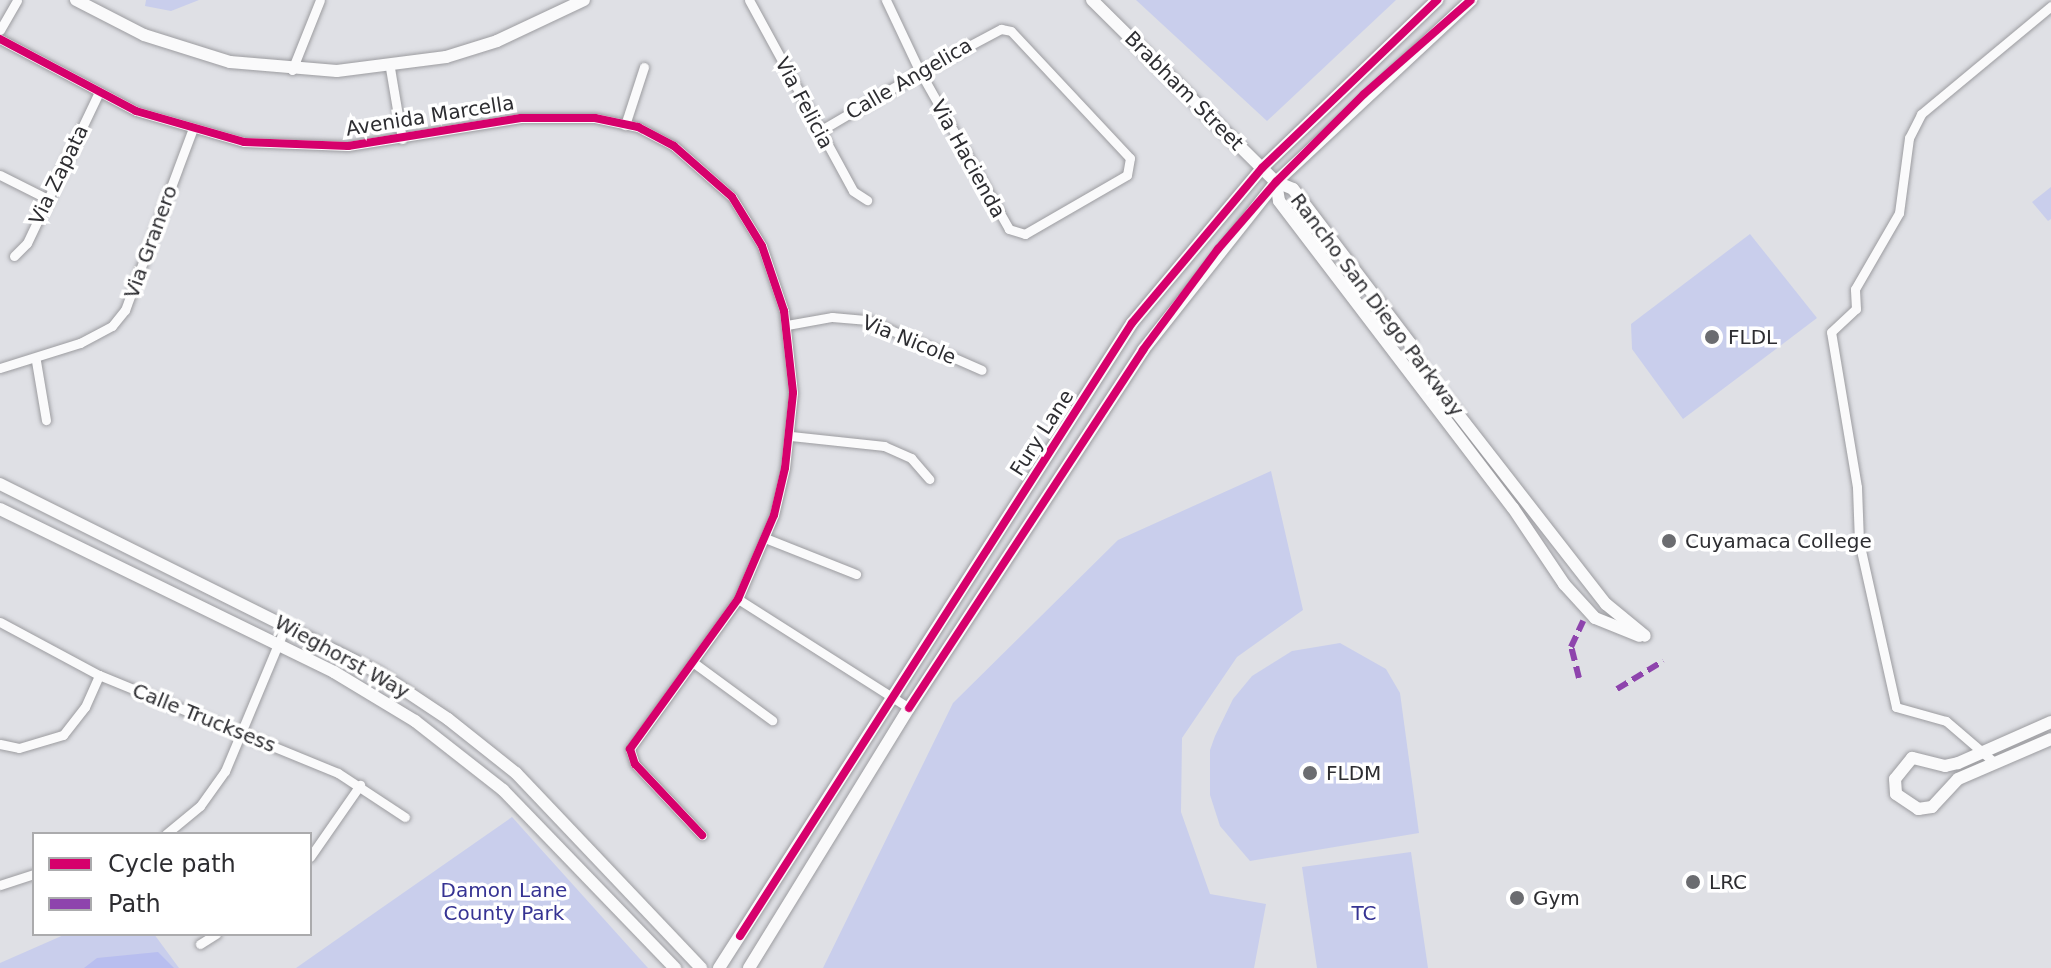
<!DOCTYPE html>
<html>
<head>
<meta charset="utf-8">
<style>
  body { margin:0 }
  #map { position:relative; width:2051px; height:968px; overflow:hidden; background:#dfe0e5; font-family:"DejaVu Sans",sans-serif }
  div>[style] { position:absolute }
  .green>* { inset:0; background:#c9ceec }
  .forest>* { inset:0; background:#b8beef }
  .roads { filter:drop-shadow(0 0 2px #9c9ca0) drop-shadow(0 0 2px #9c9ca0) }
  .street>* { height:9px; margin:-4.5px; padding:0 4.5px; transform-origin:4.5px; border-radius:4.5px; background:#fafafb }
  .secondary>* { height:12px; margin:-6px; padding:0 6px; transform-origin:6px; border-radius:6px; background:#fafafb }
  .quiet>* { height:6px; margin-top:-3px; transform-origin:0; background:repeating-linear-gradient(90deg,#8e44ad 0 12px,transparent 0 18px) }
  .cycleway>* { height:8px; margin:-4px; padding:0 4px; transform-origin:4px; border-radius:4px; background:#d6006c }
  .dots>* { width:22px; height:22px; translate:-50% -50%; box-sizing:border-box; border:4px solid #fff; border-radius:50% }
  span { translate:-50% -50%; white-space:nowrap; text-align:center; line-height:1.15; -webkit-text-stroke:7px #fff; paint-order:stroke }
  .street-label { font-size:20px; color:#2d2d31 }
  .poi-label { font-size:20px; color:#2d2d31 }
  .left { translate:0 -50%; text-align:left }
  .park-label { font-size:20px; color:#363393 }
  .legend { position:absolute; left:32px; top:832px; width:280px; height:104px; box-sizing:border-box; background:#fff; border:2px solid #ababad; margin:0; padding:10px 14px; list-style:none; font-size:24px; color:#2d2d31 }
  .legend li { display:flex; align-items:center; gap:16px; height:40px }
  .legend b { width:40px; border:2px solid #ababad }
</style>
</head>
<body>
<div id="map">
  <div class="green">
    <i style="clip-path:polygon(146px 0,199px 0,171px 11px,145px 6px)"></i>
    <i style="clip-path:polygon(1136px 0,1396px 0,1267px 121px)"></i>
    <i style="clip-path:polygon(2051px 187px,2051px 219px,2048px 221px,2032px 202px)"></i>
    <i style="clip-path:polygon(1750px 234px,1817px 318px,1683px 419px,1632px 349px,1631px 324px)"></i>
    <i style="clip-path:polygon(1271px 471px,1303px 610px,1237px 657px,1182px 738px,1181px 812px,1210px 894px,1266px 904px,1254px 968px,823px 968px,953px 703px,1118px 540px)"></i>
    <i style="clip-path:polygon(1340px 643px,1386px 669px,1400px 693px,1419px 833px,1250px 861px,1220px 826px,1210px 795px,1210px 750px,1215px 736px,1233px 699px,1252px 676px,1292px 651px)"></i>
    <i style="clip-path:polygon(512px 817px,648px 968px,296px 968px,383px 907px)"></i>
    <i style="clip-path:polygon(1411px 852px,1428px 968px,1317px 968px,1302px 867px)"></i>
    <i style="clip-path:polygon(66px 934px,154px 934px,179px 968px,0 968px,0 963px)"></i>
  </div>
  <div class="forest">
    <i style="clip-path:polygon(158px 952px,174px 968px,84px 968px,97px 958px)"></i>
  </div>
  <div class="roads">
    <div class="street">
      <i style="left:749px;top:0;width:217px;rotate:61.4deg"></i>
      <i style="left:853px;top:191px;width:17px;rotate:33deg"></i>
      <i style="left:0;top:30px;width:34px;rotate:-60deg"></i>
      <i style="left:0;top:39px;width:154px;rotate:27.9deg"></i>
      <i style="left:136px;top:111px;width:112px;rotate:16deg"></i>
      <i style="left:244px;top:142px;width:104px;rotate:2.2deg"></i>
      <i style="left:348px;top:146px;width:175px;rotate:-9.2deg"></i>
      <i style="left:521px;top:118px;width:74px"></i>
      <i style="left:595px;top:118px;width:44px;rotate:11.8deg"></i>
      <i style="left:638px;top:127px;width:41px;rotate:27.8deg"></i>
      <i style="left:674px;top:146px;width:77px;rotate:41.3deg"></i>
      <i style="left:732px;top:197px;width:57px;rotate:58.5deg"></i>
      <i style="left:762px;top:246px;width:69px;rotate:71.3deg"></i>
      <i style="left:784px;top:311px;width:82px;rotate:83.7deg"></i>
      <i style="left:793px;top:393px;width:75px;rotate:96.1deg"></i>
      <i style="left:785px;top:468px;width:48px;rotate:103.2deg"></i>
      <i style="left:774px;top:515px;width:91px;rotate:113.2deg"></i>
      <i style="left:738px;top:599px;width:185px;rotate:125.8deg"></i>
      <i style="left:630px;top:749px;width:16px;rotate:72deg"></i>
      <i style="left:635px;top:764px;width:98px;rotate:46.7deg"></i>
      <i style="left:390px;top:68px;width:72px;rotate:80.4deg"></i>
      <i style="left:292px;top:70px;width:75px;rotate:-68.2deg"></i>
      <i style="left:625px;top:125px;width:61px;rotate:-71.9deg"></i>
      <i style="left:818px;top:132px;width:118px;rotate:-30.5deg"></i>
      <i style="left:920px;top:72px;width:92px;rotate:-28deg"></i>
      <i style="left:1001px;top:29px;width:10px;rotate:11deg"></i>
      <i style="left:1011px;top:31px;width:174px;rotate:46.9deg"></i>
      <i style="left:1130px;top:158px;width:17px;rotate:100deg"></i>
      <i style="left:1127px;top:175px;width:118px;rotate:150deg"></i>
      <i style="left:1025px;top:234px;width:17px;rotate:-163deg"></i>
      <i style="left:1009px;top:229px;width:180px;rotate:-119.5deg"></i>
      <i style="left:920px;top:72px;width:80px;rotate:-115.3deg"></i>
      <i style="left:0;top:175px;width:54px;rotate:26.6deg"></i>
      <i style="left:14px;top:256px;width:18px;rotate:-45deg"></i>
      <i style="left:27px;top:243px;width:167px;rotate:-64.5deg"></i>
      <i style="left:787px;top:325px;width:46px;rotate:-10.1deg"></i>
      <i style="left:832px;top:317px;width:36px;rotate:5deg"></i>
      <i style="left:868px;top:320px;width:124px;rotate:23.7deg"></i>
      <i style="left:36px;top:361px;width:60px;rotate:80.4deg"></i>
      <i style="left:0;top:368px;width:84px;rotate:-17.4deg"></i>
      <i style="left:80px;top:343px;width:36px;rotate:-28deg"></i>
      <i style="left:112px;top:326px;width:21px;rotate:-51deg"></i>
      <i style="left:125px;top:310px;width:191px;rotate:-69.5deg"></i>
      <i style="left:791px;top:436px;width:94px;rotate:6.1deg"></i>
      <i style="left:884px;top:446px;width:30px;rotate:24deg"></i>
      <i style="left:911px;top:458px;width:28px;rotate:49deg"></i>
      <i style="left:765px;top:538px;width:98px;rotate:21.6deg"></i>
      <i style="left:738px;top:599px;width:203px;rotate:32.5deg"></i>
      <i style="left:0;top:622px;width:112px;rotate:28.2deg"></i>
      <i style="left:99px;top:675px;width:258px;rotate:22.3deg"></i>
      <i style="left:338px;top:773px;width:80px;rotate:33.3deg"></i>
      <i style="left:694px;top:663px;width:97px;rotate:36.2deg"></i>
      <i style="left:0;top:744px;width:19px;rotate:12deg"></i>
      <i style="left:19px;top:748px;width:46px;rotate:-16.5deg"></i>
      <i style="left:63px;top:735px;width:36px;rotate:-52deg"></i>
      <i style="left:85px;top:707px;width:35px;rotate:-66deg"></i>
      <i style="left:1995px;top:763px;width:65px;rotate:-139.4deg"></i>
      <i style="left:1946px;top:721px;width:52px;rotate:-164.4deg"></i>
      <i style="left:1896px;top:707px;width:169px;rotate:-102.6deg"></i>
      <i style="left:1859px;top:542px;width:55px;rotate:-92.1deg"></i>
      <i style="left:1857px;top:487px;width:157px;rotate:-99.5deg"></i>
      <i style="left:1831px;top:332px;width:34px;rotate:-43deg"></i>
      <i style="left:1856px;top:309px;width:20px;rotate:-93deg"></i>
      <i style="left:1855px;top:289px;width:88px;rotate:-59.9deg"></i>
      <i style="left:1899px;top:213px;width:76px;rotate:-82.4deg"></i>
      <i style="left:1909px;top:138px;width:27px;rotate:-63deg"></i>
      <i style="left:1921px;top:114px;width:169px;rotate:-39.7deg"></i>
      <i style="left:166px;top:834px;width:44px;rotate:-39.5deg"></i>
      <i style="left:200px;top:806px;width:43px;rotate:-54.5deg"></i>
      <i style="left:225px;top:771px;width:158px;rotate:-67.3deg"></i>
      <i style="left:310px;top:857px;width:88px;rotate:-55.2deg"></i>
      <i style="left:0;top:885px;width:36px;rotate:-18deg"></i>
      <i style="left:200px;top:944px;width:19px;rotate:-32deg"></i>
    </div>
    <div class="secondary">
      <i style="left:76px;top:0;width:76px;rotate:27.2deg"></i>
      <i style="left:144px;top:35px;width:90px;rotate:17.4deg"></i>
      <i style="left:230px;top:62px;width:107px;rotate:4.8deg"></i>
      <i style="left:337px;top:71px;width:110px;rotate:-7.3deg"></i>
      <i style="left:446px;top:57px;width:53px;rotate:-17.4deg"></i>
      <i style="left:497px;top:41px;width:96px;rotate:-25.2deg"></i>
      <i style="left:1092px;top:0;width:259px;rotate:44.7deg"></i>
      <i style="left:1276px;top:182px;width:18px;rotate:22deg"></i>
      <i style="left:1293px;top:189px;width:193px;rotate:52.8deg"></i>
      <i style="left:1410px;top:343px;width:12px;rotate:81deg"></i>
      <i style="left:1412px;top:355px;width:316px;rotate:52.1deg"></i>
      <i style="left:1606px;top:604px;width:50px;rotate:39.4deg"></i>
      <i style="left:1276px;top:182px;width:19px;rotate:81deg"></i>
      <i style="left:1279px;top:201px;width:386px;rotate:52.7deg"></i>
      <i style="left:1513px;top:508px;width:92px;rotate:56.1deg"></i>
      <i style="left:1564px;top:584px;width:46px;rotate:47.6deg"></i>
      <i style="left:1595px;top:618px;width:48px;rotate:21.8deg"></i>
      <i style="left:0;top:484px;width:424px;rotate:26.5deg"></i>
      <i style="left:379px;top:673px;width:83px;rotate:33.7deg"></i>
      <i style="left:448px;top:719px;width:87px;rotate:38.5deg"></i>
      <i style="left:516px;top:773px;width:269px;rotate:46.5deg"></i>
      <i style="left:0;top:509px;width:372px;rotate:26deg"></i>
      <i style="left:334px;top:672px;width:95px;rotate:31.2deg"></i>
      <i style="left:415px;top:721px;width:112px;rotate:38.1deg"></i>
      <i style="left:503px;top:790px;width:248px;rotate:46deg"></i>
      <i style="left:2051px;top:722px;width:102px;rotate:156.2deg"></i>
      <i style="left:1958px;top:763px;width:13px;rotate:167deg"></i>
      <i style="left:1945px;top:766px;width:34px;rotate:-166deg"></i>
      <i style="left:1912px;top:758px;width:27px;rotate:129deg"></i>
      <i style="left:1895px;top:779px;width:15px;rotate:86deg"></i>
      <i style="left:1896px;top:794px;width:27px;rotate:34deg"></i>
      <i style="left:1918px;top:809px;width:14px;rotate:-8deg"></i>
      <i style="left:1932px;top:807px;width:38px;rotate:-47deg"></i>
      <i style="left:1958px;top:779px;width:101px;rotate:-23.3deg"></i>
      <i style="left:719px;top:968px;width:766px;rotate:-57.37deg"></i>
      <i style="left:1132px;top:323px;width:202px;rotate:-50deg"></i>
      <i style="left:1262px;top:168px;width:243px;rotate:-43.8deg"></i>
      <i style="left:749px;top:968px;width:305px;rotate:-58.4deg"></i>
      <i style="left:909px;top:708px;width:428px;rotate:-56.8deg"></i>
      <i style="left:1143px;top:350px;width:214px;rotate:-51.6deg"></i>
      <i style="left:1276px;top:182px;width:267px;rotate:-43deg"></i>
    </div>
  </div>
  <div class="quiet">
    <i style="left:1579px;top:678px;width:32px;rotate:-104deg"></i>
    <i style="left:1571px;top:647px;width:29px;rotate:-65deg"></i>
    <i style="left:1617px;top:689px;width:54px;rotate:-31.3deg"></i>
  </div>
  <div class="cycleway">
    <i style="left:0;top:39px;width:154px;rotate:27.9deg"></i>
    <i style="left:136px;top:111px;width:112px;rotate:16deg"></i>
    <i style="left:244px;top:142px;width:104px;rotate:2.2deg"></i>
    <i style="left:348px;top:146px;width:175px;rotate:-9.2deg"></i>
    <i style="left:521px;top:118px;width:74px"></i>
    <i style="left:595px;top:118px;width:44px;rotate:11.8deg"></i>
    <i style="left:638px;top:127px;width:41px;rotate:27.8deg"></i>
    <i style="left:674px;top:146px;width:77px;rotate:41.3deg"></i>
    <i style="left:732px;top:197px;width:57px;rotate:58.5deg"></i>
    <i style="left:762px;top:246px;width:69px;rotate:71.3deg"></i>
    <i style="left:784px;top:311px;width:82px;rotate:83.7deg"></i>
    <i style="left:793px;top:393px;width:75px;rotate:96.1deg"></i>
    <i style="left:785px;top:468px;width:48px;rotate:103.2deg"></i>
    <i style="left:774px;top:515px;width:91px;rotate:113.2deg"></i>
    <i style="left:738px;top:599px;width:185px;rotate:125.8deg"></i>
    <i style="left:630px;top:749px;width:16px;rotate:72deg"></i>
    <i style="left:635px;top:764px;width:98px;rotate:46.7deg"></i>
    <i style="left:909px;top:708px;width:428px;rotate:-56.8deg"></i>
    <i style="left:1143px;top:350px;width:126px;rotate:-53.4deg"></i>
    <i style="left:1218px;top:249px;width:89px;rotate:-49.1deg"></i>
    <i style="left:1276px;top:182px;width:124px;rotate:-45deg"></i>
    <i style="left:1364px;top:94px;width:142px;rotate:-41.3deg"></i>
    <i style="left:740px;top:936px;width:728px;rotate:-57.4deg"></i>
    <i style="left:1132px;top:323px;width:202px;rotate:-50deg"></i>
    <i style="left:1262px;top:168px;width:243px;rotate:-43.8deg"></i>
  </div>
  <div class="dots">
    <i style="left:1712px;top:337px;background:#6b6c70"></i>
    <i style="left:1669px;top:541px;background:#6b6c70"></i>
    <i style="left:1310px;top:773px;background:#6b6c70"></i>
    <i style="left:1693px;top:882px;background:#6b6c70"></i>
    <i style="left:1517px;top:898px;background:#6b6c70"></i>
  </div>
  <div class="street-label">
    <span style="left:909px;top:79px;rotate:-30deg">Calle Angelica</span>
    <span style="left:1184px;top:91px;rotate:45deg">Brabham Street</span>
    <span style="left:804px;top:103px;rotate:62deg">Via Felicia</span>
    <span style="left:430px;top:116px;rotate:-9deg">Avenida Marcella</span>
    <span style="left:968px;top:159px;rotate:61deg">Via Hacienda</span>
    <span style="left:59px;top:175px;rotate:-64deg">Via Zapata</span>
    <span style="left:151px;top:242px;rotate:-70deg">Via Granero</span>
    <span style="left:1377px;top:305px;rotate:53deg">Rancho San Diego Parkway</span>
    <span style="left:909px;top:340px;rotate:22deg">Via Nicole</span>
    <span style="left:1042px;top:433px;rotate:-57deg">Fury Lane</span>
    <span style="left:342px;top:657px;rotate:29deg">Wieghorst Way</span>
    <span style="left:204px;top:718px;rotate:22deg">Calle Trucksess</span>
  </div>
  <div class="poi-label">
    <span class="left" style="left:1728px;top:337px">FLDL</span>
    <span class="left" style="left:1685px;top:541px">Cuyamaca College</span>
    <span class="left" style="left:1326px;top:773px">FLDM</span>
    <span class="left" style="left:1709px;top:882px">LRC</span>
    <span class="left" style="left:1533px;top:898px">Gym</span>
  </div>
  <div class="park-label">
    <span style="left:504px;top:902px">Damon Lane<br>County Park</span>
    <span style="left:1364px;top:913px">TC</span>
  </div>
  <ul class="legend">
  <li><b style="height:10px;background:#d6006c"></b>Cycle path</li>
  <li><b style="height:10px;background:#8e44ad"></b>Path</li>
  </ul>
</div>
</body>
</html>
